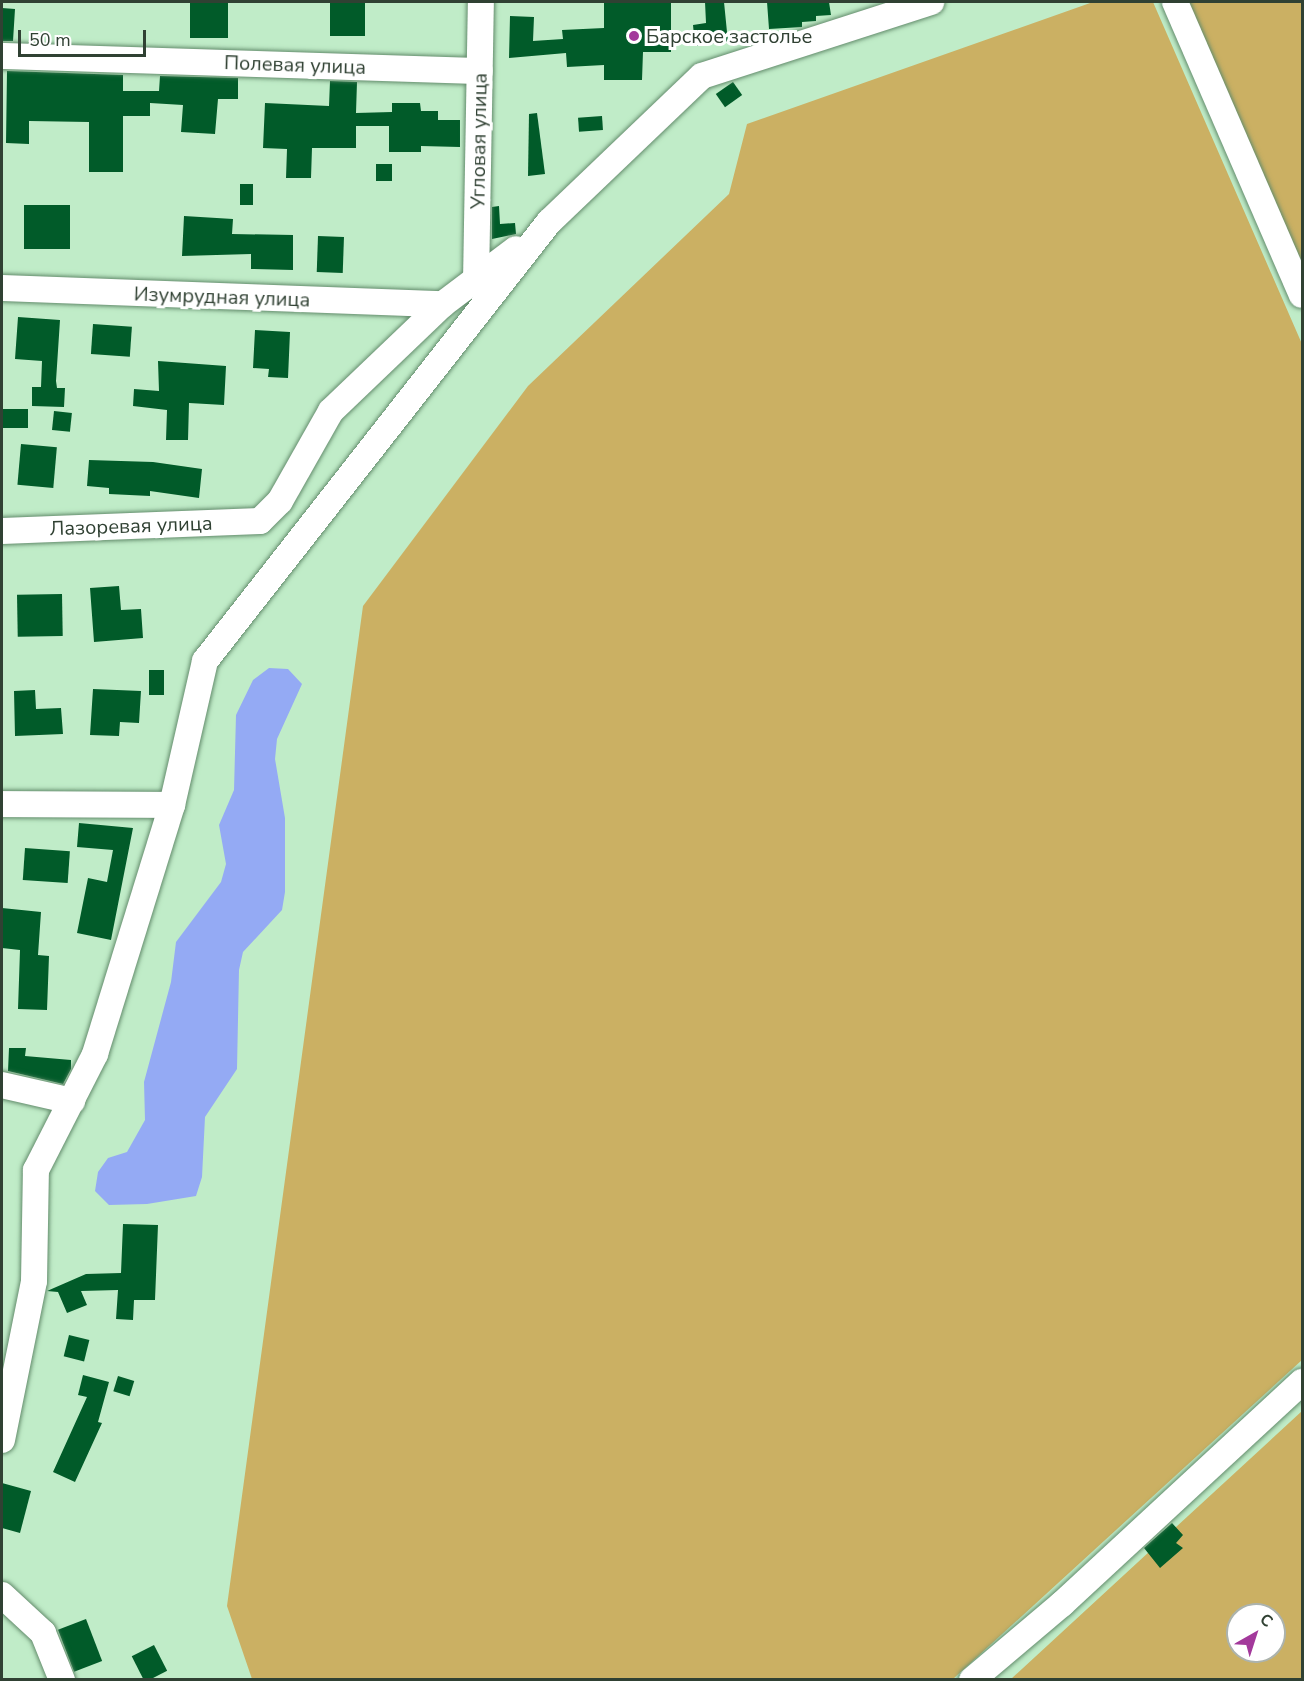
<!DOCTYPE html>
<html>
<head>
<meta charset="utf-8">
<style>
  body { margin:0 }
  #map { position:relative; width:1304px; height:1681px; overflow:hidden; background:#c0ecc8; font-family:"Nunito Sans",sans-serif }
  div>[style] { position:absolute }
  .green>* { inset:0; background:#cbb063 }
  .water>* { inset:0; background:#94aaf4 }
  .building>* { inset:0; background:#015b29; transform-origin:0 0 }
  .roads { filter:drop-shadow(0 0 2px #638c6c) drop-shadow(0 0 2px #638c6c) }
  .minor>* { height:26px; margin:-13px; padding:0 13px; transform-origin:13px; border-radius:13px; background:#fff }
  .dots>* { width:16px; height:16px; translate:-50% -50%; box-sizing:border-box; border:3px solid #fff; border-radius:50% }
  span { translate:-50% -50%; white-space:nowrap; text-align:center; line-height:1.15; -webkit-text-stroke:6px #fff; paint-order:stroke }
  .poi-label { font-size:20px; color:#304133 }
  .left { translate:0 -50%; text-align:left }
  .street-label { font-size:20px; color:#304133 }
  .frame { position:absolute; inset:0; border:3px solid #304133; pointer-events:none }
  .north { position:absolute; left:1226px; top:1603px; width:60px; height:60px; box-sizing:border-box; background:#fff; border:2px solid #acb3ad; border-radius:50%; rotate:39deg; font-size:16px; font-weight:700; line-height:24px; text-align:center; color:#304133 }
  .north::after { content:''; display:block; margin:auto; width:21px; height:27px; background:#a3399b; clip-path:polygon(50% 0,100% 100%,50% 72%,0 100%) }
  .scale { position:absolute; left:18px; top:30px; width:128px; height:27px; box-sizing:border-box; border:3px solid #304133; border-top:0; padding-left:8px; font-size:18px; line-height:21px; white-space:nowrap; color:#304133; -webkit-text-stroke:4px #fff; paint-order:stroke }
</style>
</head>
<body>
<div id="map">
  <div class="green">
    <i style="clip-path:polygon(1093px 2px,1153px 2px,1302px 344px,1302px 1360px,953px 1679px,252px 1679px,227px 1606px,363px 606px,528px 386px,729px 194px,747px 124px)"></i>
    <i style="clip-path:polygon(1183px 2px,1302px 2px,1302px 262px)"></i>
    <i style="clip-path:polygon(evenodd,1302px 1411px,1302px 1679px,1011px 1679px,1302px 1411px,1238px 1615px,1274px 1615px,1274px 1651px,1238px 1651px,1238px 1615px)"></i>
  </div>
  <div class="water">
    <i style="clip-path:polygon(269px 668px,288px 669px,302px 684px,277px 739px,275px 759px,285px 818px,285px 892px,282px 910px,243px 952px,239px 970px,237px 1069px,205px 1117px,202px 1177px,196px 1196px,147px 1204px,109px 1205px,95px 1191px,98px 1172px,108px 1158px,127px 1152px,145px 1120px,144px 1082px,171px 982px,176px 942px,221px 882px,226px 864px,219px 825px,234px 790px,236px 715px,253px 680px)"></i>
  </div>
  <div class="building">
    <i style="left:190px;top:2px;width:38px;height:36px"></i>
    <i style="left:330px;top:2px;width:35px;height:34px"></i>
    <i style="clip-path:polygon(604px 2px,671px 2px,671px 52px,643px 52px,642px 80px,604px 80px,604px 65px,567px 67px,566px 53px,509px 58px,510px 16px,534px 17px,533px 41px,563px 39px,562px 30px,604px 28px)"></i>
    <i style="clip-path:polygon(705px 2px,724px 2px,728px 42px,695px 46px,693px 25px,706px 23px)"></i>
    <i style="clip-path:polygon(767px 2px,829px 2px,831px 15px,816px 16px,816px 21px,802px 22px,802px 27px,769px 29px)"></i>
    <i style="clip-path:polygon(2px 8px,15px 9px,13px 41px,2px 41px)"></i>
    <i style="clip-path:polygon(7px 71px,123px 75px,123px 91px,159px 91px,160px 76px,238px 78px,238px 99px,218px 99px,215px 134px,181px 132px,183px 105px,150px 103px,150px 116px,123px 116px,123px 172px,89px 172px,89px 122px,29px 121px,29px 144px,6px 143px)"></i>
    <i style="clip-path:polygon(330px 81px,357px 82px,356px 113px,392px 112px,392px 103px,420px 103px,421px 111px,438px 111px,438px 120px,460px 120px,460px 147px,421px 146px,421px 152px,389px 152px,389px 126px,356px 126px,356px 148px,312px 148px,311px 178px,286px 178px,287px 149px,263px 148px,265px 103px,329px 106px)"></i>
    <i style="left:733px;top:82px;width:16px;height:21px;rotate:55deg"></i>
    <i style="clip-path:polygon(537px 113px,545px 174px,528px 176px,529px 114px)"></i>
    <i style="left:602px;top:116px;width:14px;height:24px;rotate:86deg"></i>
    <i style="left:376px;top:164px;width:16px;height:17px"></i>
    <i style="left:240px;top:184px;width:13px;height:21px"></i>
    <i style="left:24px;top:205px;width:46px;height:44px"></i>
    <i style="clip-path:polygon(499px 206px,500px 224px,515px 223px,516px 234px,492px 239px,492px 207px)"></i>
    <i style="clip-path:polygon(184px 216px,233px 219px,232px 234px,293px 235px,293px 270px,251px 269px,251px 254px,182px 256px)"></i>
    <i style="left:318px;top:236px;width:26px;height:36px;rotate:2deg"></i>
    <i style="clip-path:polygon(18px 317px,60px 320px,56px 381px,57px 388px,65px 388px,64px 407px,32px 406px,32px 387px,41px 387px,42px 361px,15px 359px)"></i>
    <i style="left:93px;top:324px;width:39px;height:30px;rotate:4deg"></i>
    <i style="clip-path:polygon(255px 330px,290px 332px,288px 378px,268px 377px,269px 369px,253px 368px)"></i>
    <i style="clip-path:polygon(158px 361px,226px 366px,224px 405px,189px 403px,188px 440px,166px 440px,167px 410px,133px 406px,134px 389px,159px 391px)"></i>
    <i style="left:2px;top:409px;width:26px;height:19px"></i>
    <i style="left:54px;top:411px;width:18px;height:19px;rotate:6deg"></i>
    <i style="left:21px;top:444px;width:36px;height:41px;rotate:5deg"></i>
    <i style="clip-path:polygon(89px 460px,153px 462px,202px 469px,199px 498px,150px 491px,150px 496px,109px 494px,109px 488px,87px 486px)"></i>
    <i style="clip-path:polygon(119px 586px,121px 610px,141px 609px,143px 638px,94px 642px,90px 588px)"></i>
    <i style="left:62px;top:594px;width:42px;height:45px;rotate:89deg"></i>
    <i style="left:149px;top:670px;width:15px;height:25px"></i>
    <i style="clip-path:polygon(93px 689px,141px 691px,139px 723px,120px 722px,119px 736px,90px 735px)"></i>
    <i style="clip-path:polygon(35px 690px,36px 709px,61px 708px,63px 734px,15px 736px,14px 691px)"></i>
    <i style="clip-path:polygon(79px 823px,133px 828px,111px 940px,77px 933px,88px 878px,107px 882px,113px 850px,77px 847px)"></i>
    <i style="left:25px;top:848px;width:45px;height:32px;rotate:4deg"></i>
    <i style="clip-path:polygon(2px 908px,41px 912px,38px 955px,49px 956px,47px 1010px,18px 1009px,20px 950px,2px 948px)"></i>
    <i style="clip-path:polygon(9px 1048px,26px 1048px,25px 1056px,71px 1060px,71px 1069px,63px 1084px,8px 1071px)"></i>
    <i style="clip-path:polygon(123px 1224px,158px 1225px,155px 1300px,134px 1300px,133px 1320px,116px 1319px,118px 1290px,81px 1291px,87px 1305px,67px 1313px,58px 1292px,47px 1291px,86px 1274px,121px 1273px)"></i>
    <i style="left:69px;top:1335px;width:21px;height:22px;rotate:14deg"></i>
    <i style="clip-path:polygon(83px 1375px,109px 1382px,98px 1422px,102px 1423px,75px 1482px,53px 1472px,87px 1397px,78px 1395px)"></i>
    <i style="left:118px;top:1376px;width:17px;height:16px;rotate:17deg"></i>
    <i style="clip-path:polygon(2px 1483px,31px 1491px,20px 1533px,2px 1528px)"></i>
    <i style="clip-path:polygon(1172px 1523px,1183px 1535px,1176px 1543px,1183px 1548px,1160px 1568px,1144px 1548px)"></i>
    <i style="left:86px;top:1619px;width:45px;height:30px;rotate:69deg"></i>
    <i style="left:154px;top:1645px;width:29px;height:25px;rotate:63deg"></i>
  </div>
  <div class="roads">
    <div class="minor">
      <i style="left:1175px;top:2px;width:319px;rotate:66.6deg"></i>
      <i style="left:2px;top:56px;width:478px;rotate:1.8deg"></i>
      <i style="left:476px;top:281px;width:279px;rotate:-89deg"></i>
      <i style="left:2px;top:288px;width:441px;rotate:2.1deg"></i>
      <i style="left:2px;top:531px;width:258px;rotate:-2.2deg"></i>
      <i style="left:260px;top:521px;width:28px;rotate:-45deg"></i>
      <i style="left:280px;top:501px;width:103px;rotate:-60.5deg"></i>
      <i style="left:331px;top:411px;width:155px;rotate:-43.7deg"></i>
      <i style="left:443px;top:304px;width:91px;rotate:-37deg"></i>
      <i style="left:2px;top:804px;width:170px;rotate:0.3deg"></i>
      <i style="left:2px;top:1085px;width:72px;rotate:12.9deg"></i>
      <i style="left:2px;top:1440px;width:162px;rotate:-78.6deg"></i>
      <i style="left:34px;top:1281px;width:111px;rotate:-89deg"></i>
      <i style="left:36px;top:1170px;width:130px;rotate:-63deg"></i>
      <i style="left:95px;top:1054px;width:261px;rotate:-72.8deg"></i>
      <i style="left:172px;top:805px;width:148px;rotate:-77.1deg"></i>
      <i style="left:205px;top:661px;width:558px;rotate:-51.92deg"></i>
      <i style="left:549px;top:222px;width:211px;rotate:-43.7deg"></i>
      <i style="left:702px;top:76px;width:241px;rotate:-17.9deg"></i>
      <i style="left:2px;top:1595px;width:56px;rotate:42.8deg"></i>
      <i style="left:43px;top:1633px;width:51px;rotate:68deg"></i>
      <i style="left:972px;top:1680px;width:118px;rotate:-40.2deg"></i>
      <i style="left:1062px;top:1604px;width:327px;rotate:-42.8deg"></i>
    </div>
  </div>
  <div class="dots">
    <i style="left:634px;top:36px;background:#a3399b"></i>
  </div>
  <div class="poi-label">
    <span class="left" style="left:646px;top:36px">Барское застолье</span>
  </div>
  <div class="street-label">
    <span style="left:295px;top:65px;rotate:2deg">Полевая улица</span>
    <span style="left:479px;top:141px;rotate:-89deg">Угловая улица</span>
    <span style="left:222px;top:297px;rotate:2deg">Изумрудная улица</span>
    <span style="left:131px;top:526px;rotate:-2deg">Лазоревая улица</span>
  </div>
  <div class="frame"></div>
  <div class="north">С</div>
  <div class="scale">50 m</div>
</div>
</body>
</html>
